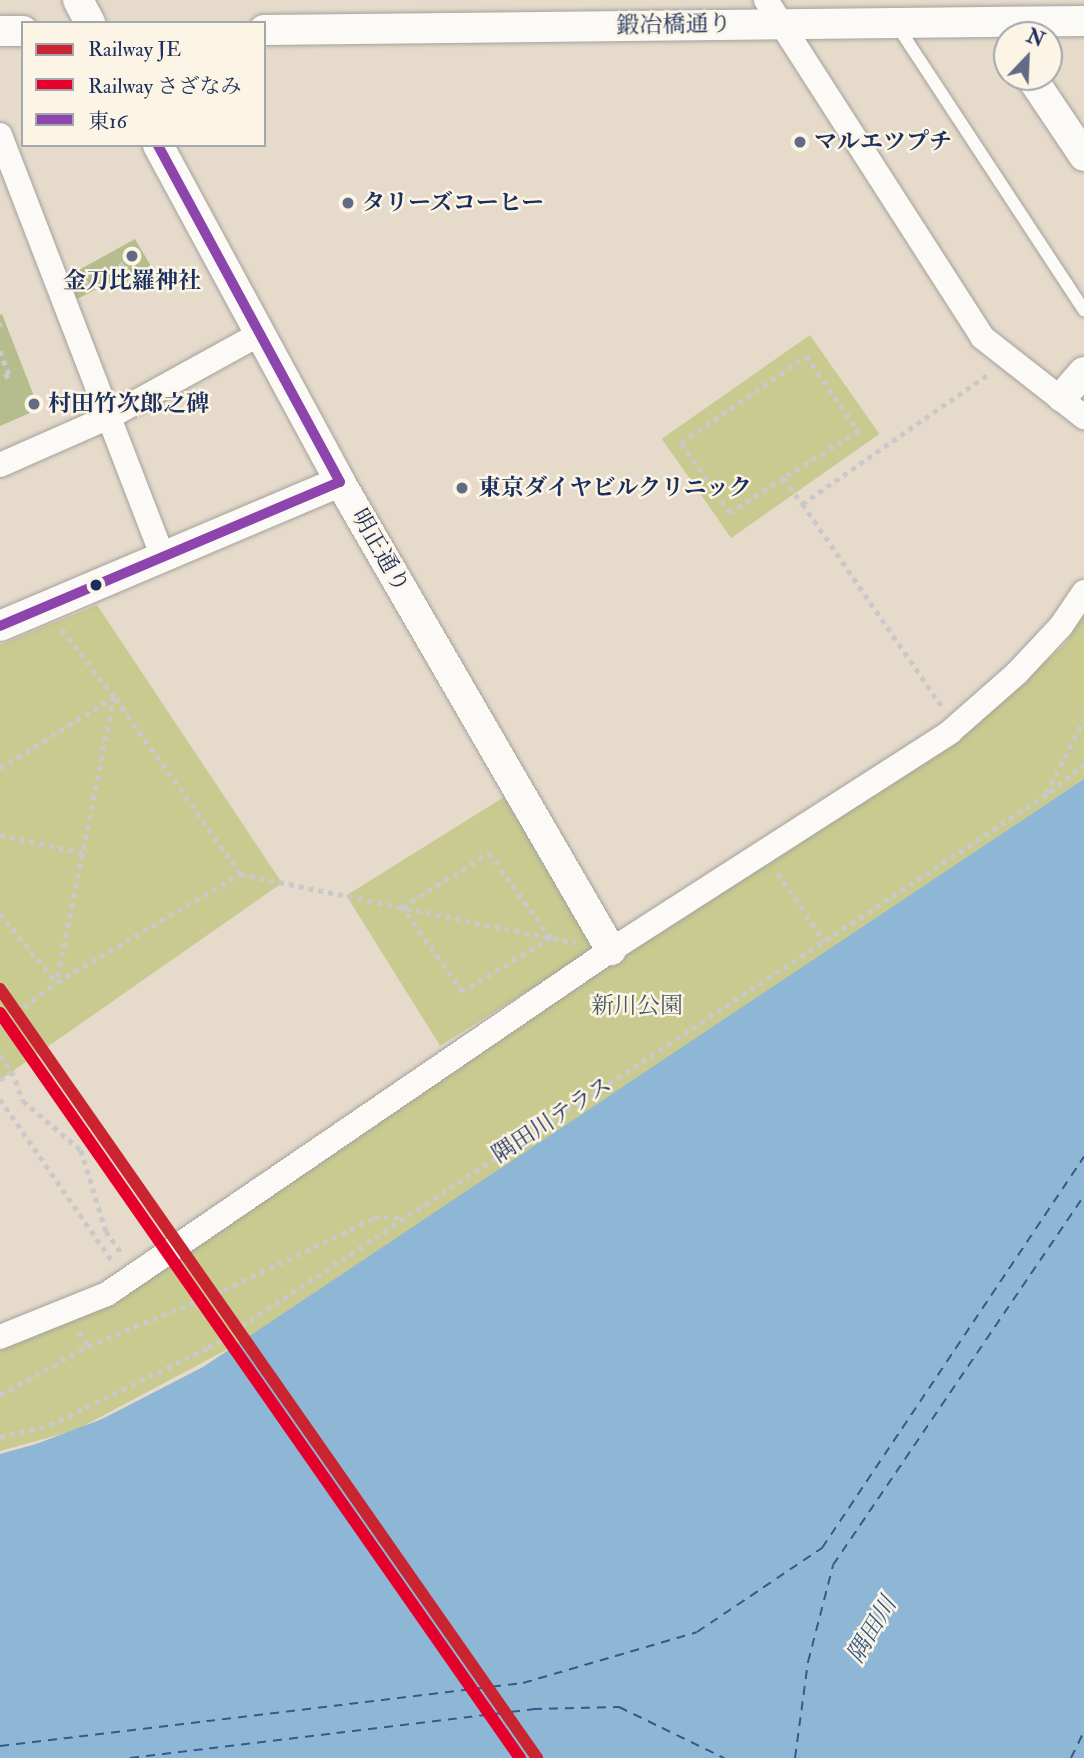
<!DOCTYPE html>
<html>
<head>
<meta charset="utf-8">
<style>
  body { margin:0 }
  #map { position:relative; width:1084px; height:1758px; overflow:hidden; background:#e6dbcb; font-family:"IM FELL Double Pica","Noto Serif JP",serif }
  div>[style] { position:absolute }
  .green>* { inset:0; background:#c8ca90; transform-origin:0 0 }
  .forest>* { inset:0; background:#b4bd8b }
  .water>* { inset:0; background:#8eb7d6 }
  .ferry>* { height:2px; margin-top:-1px; transform-origin:0; background:repeating-linear-gradient(90deg,#36598a 0 9px,transparent 0 16px) }
  .path>* { height:4.5px; margin-top:-2.25px; transform-origin:0; background:repeating-linear-gradient(90deg,#cac9c9 0 5px,transparent 0 10px) }
  .roads { filter:drop-shadow(0 0 2px #a4a19d) drop-shadow(0 0 2px #a4a19d) }
  .service>* { height:12px; margin:-6px; padding:0 6px; transform-origin:6px; border-radius:6px; background:#fbfaf7 }
  .minor>* { height:24px; margin:-12px; padding:0 12px; transform-origin:12px; border-radius:12px; background:#fbfaf7 }
  .tertiary>* { height:30px; margin:-15px; padding:0 15px; transform-origin:15px; border-radius:15px; background:#fbfaf7 }
  .bus-1>* { height:10px; margin:-5px; padding:0 5px; transform-origin:5px; border-radius:5px; background:#8e44ad }
  .rail-1>* { height:12px; margin:-6px; padding:0 6px; transform-origin:6px; border-radius:6px; background:#c9242f }
  .rail-2>* { height:12px; margin:-6px; padding:0 6px; transform-origin:6px; border-radius:6px; background:#e4002b }
  .dots>* { width:19px; height:19px; translate:-50% -50%; box-sizing:border-box; border:4px solid #fcf5e5; border-radius:50% }
  span { translate:-50% -50%; white-space:nowrap; text-align:center; line-height:1.15; -webkit-text-stroke:5px #fcf5e5; paint-order:stroke }
  .street-label { font-size:23px; color:#1b2f5e }
  .poi-label { font-size:23px; color:#1b2f5e; font-weight:700 }
  .left { translate:0 -50%; text-align:left }
  .park-label { font-size:23px; color:#475a5e }
  .water-label { font-size:24px; color:#36598a; font-style:italic }
  .legend { position:absolute; left:21px; top:21px; width:245px; height:126px; box-sizing:border-box; background:#fcf5e5; border:2px solid #a2a6af; margin:0; padding:9px 12px; list-style:none; font-size:21px; color:#1b2f5e }
  .legend li { display:flex; align-items:center; gap:14px; height:35px }
  .legend b { width:35px; border:2px solid #a2a6af }
  .north { position:absolute; left:993px; top:21px; width:70px; height:70px; box-sizing:border-box; background:#fcf5e5; border:2px solid #a2a6af; border-radius:50%; rotate:23deg; font-size:19px; font-weight:700; line-height:28px; text-align:center; color:#1b2f5e }
  .north::after { content:''; display:block; margin:auto; width:24px; height:32px; background:#626b84; clip-path:polygon(50% 0,100% 100%,50% 72%,0 100%) }
</style>
</head>
<body>
<div id="map">
  <div class="green">
    <i style="left:810px;top:335px;width:121px;height:181px;rotate:55deg"></i>
    <i style="clip-path:polygon(97px 605px,282px 883px,0 1080px,0 645px)"></i>
    <i style="clip-path:polygon(1084px 615px,1084px 779px,254px 1335px,76px 1430px,0 1451px,0 1337px,107px 1294px,1022px 682px,1064px 645px)"></i>
    <i style="left:504px;top:797px;width:177px;height:186px;rotate:58deg"></i>
  </div>
  <div class="forest">
    <i style="clip-path:polygon(135px 239px,158px 278px,132px 291px,123px 276px,77px 299px,68px 276px)"></i>
    <i style="clip-path:polygon(2px 314px,39px 409px,0 426px,0 315px)"></i>
  </div>
  <div class="water">
    <i style="clip-path:polygon(1084px 779px,1084px 1758px,0 1758px,0 1454px,36px 1444px,102px 1419px,203px 1367px)"></i>
  </div>
  <div class="ferry">
    <i style="left:0;top:1746px;width:527px;rotate:-6.87deg"></i>
    <i style="left:523px;top:1683px;width:181px;rotate:-16.3deg"></i>
    <i style="left:697px;top:1632px;width:151px;rotate:-33.9deg"></i>
    <i style="left:822px;top:1548px;width:471px;rotate:-56.2deg"></i>
    <i style="left:130px;top:1758px;width:406px;rotate:-6.9deg"></i>
    <i style="left:533px;top:1709px;width:86px;rotate:-1.3deg"></i>
    <i style="left:619px;top:1707px;width:117px;rotate:25.9deg"></i>
    <i style="left:795px;top:1758px;width:97px;rotate:-82.3deg"></i>
    <i style="left:808px;top:1662px;width:100px;rotate:-75.5deg"></i>
    <i style="left:833px;top:1565px;width:447px;rotate:-55.8deg"></i>
    <i style="left:1071px;top:1758px;width:30px;rotate:-64deg"></i>
  </div>
  <div class="path">
    <i style="left:84px;top:285px;width:48px;rotate:-28.7deg"></i>
    <i style="left:0;top:325px;width:2px;rotate:-27deg"></i>
    <i style="left:0;top:351px;width:26px;rotate:69deg"></i>
    <i style="left:9px;top:375px;width:10px;rotate:151deg"></i>
    <i style="left:784px;top:478px;width:64px;rotate:147.1deg"></i>
    <i style="left:730px;top:513px;width:85px;rotate:-125deg"></i>
    <i style="left:681px;top:443px;width:152px;rotate:-34.8deg"></i>
    <i style="left:806px;top:356px;width:92px;rotate:54.8deg"></i>
    <i style="left:859px;top:431px;width:89px;rotate:147.9deg"></i>
    <i style="left:784px;top:478px;width:32px;rotate:55deg"></i>
    <i style="left:941px;top:706px;width:245px;rotate:-124.5deg"></i>
    <i style="left:802px;top:504px;width:229px;rotate:-34.9deg"></i>
    <i style="left:0;top:768px;width:134px;rotate:-31.9deg"></i>
    <i style="left:114px;top:697px;width:85px;rotate:-127.8deg"></i>
    <i style="left:1046px;top:793px;width:83px;rotate:-62.8deg"></i>
    <i style="left:0;top:835px;width:85px;rotate:12.2deg"></i>
    <i style="left:489px;top:853px;width:105px;rotate:53.9deg"></i>
    <i style="left:551px;top:938px;width:104px;rotate:148.8deg"></i>
    <i style="left:462px;top:992px;width:104px;rotate:-125.2deg"></i>
    <i style="left:402px;top:907px;width:102px;rotate:-31.8deg"></i>
    <i style="left:778px;top:873px;width:82px;rotate:55.9deg"></i>
    <i style="left:240px;top:874px;width:342px;rotate:11.6deg"></i>
    <i style="left:0;top:913px;width:89px;rotate:50.9deg"></i>
    <i style="left:0;top:1025px;width:71px;rotate:-37deg"></i>
    <i style="left:57px;top:982px;width:212px;rotate:-30.5deg"></i>
    <i style="left:240px;top:874px;width:217px;rotate:-125.4deg"></i>
    <i style="left:114px;top:697px;width:291px;rotate:101.3deg"></i>
    <i style="left:0;top:1055px;width:20px;rotate:53deg"></i>
    <i style="left:12px;top:1071px;width:32px;rotate:70deg"></i>
    <i style="left:23px;top:1101px;width:76px;rotate:40.2deg"></i>
    <i style="left:81px;top:1150px;width:85px;rotate:72.8deg"></i>
    <i style="left:106px;top:1231px;width:29px;rotate:55deg"></i>
    <i style="left:0;top:1080px;width:15px;rotate:-37deg"></i>
    <i style="left:0;top:1099px;width:198px;rotate:55.3deg"></i>
    <i style="left:79px;top:1332px;width:17px;rotate:57deg"></i>
    <i style="left:0;top:1395px;width:101px;rotate:-29.1deg"></i>
    <i style="left:88px;top:1346px;width:147px;rotate:-22.4deg"></i>
    <i style="left:224px;top:1290px;width:166px;rotate:-25.6deg"></i>
    <i style="left:374px;top:1218px;width:30px"></i>
    <i style="left:0;top:1437px;width:51px;rotate:-13.5deg"></i>
    <i style="left:50px;top:1425px;width:176px;rotate:-26deg"></i>
    <i style="left:208px;top:1348px;width:1009px;rotate:-33.44deg"></i>
    <i style="left:1050px;top:792px;width:44px;rotate:-39.5deg"></i>
  </div>
  <div class="roads">
    <div class="service">
      <i style="left:898px;top:27px;width:339px;rotate:56.7deg"></i>
    </div>
    <div class="minor">
      <i style="left:766px;top:0;width:400px;rotate:57.3deg"></i>
      <i style="left:982px;top:337px;width:130px;rotate:38.1deg"></i>
      <i style="left:0;top:135px;width:450px;rotate:68.9deg"></i>
      <i style="left:0;top:465px;width:119px;rotate:-23.8deg"></i>
      <i style="left:109px;top:417px;width:174px;rotate:-28.9deg"></i>
      <i style="left:0;top:1337px;width:115px;rotate:-21.9deg"></i>
      <i style="left:107px;top:1294px;width:610px;rotate:-34.32deg"></i>
      <i style="left:611px;top:950px;width:403px;rotate:-32.7deg"></i>
      <i style="left:950px;top:732px;width:89px;rotate:-41.4deg"></i>
      <i style="left:1017px;top:673px;width:64px;rotate:-46.9deg"></i>
      <i style="left:1061px;top:626px;width:41px;rotate:-55.9deg"></i>
    </div>
    <div class="tertiary">
      <i style="left:78px;top:0;width:26px;rotate:62deg"></i>
      <i style="left:264px;top:30px;width:820px;rotate:-0.63deg"></i>
      <i style="left:0;top:31px;width:23px"></i>
      <i style="left:1031px;top:77px;width:95px;rotate:56.1deg"></i>
      <i style="left:158px;top:145px;width:383px;rotate:61.6deg"></i>
      <i style="left:340px;top:482px;width:541px;rotate:59.93deg"></i>
      <i style="left:1062px;top:397px;width:33px;rotate:-49deg"></i>
      <i style="left:0;top:626px;width:369px;rotate:-23deg"></i>
    </div>
  </div>
  <div class="bus-1">
    <i style="left:0;top:626px;width:369px;rotate:-23deg"></i>
    <i style="left:340px;top:482px;width:383px;rotate:-118.4deg"></i>
  </div>
  <div class="rail-1">
    <i style="left:0;top:989px;width:938px;rotate:55.07deg"></i>
  </div>
  <div class="rail-2">
    <i style="left:0;top:1013px;width:909px;rotate:55.09deg"></i>
  </div>
  <div class="dots">
    <i style="left:800px;top:142px;background:#626b84"></i>
    <i style="left:348px;top:203px;background:#626b84"></i>
    <i style="left:132px;top:256px;background:#626b84"></i>
    <i style="left:34px;top:404px;background:#626b84"></i>
    <i style="left:462px;top:488px;background:#626b84"></i>
    <i style="left:96px;top:585px;background:#1b2f5e"></i>
  </div>
  <div class="street-label">
    <span style="left:674px;top:25px;rotate:-1deg">鍛冶橋通り</span>
    <span style="left:380px;top:551px;rotate:60deg">明正通り</span>
    <span style="left:552px;top:1120px;rotate:-33deg">隅田川テラス</span>
  </div>
  <div class="poi-label">
    <span class="left" style="left:814px;top:142px">マルエツプチ</span>
    <span class="left" style="left:362px;top:203px">タリーズコーヒー</span>
    <span style="left:132px;top:281px">金刀比羅神社</span>
    <span class="left" style="left:48px;top:404px">村田竹次郎之碑</span>
    <span class="left" style="left:478px;top:488px">東京ダイヤビルクリニック</span>
  </div>
  <div class="park-label">
    <span style="left:637px;top:1006px">新川公園</span>
  </div>
  <div class="water-label">
    <span style="left:872px;top:1630px;rotate:-59deg">隅田川</span>
  </div>
  <ul class="legend">
  <li><b style="height:9px;background:#c9242f"></b>Railway JE</li>
  <li><b style="height:9px;background:#e4002b"></b>Railway さざなみ</li>
  <li><b style="height:9px;background:#8e44ad"></b>東16</li>
  </ul>
  <div class="north">N</div>
</div>
</body>
</html>
